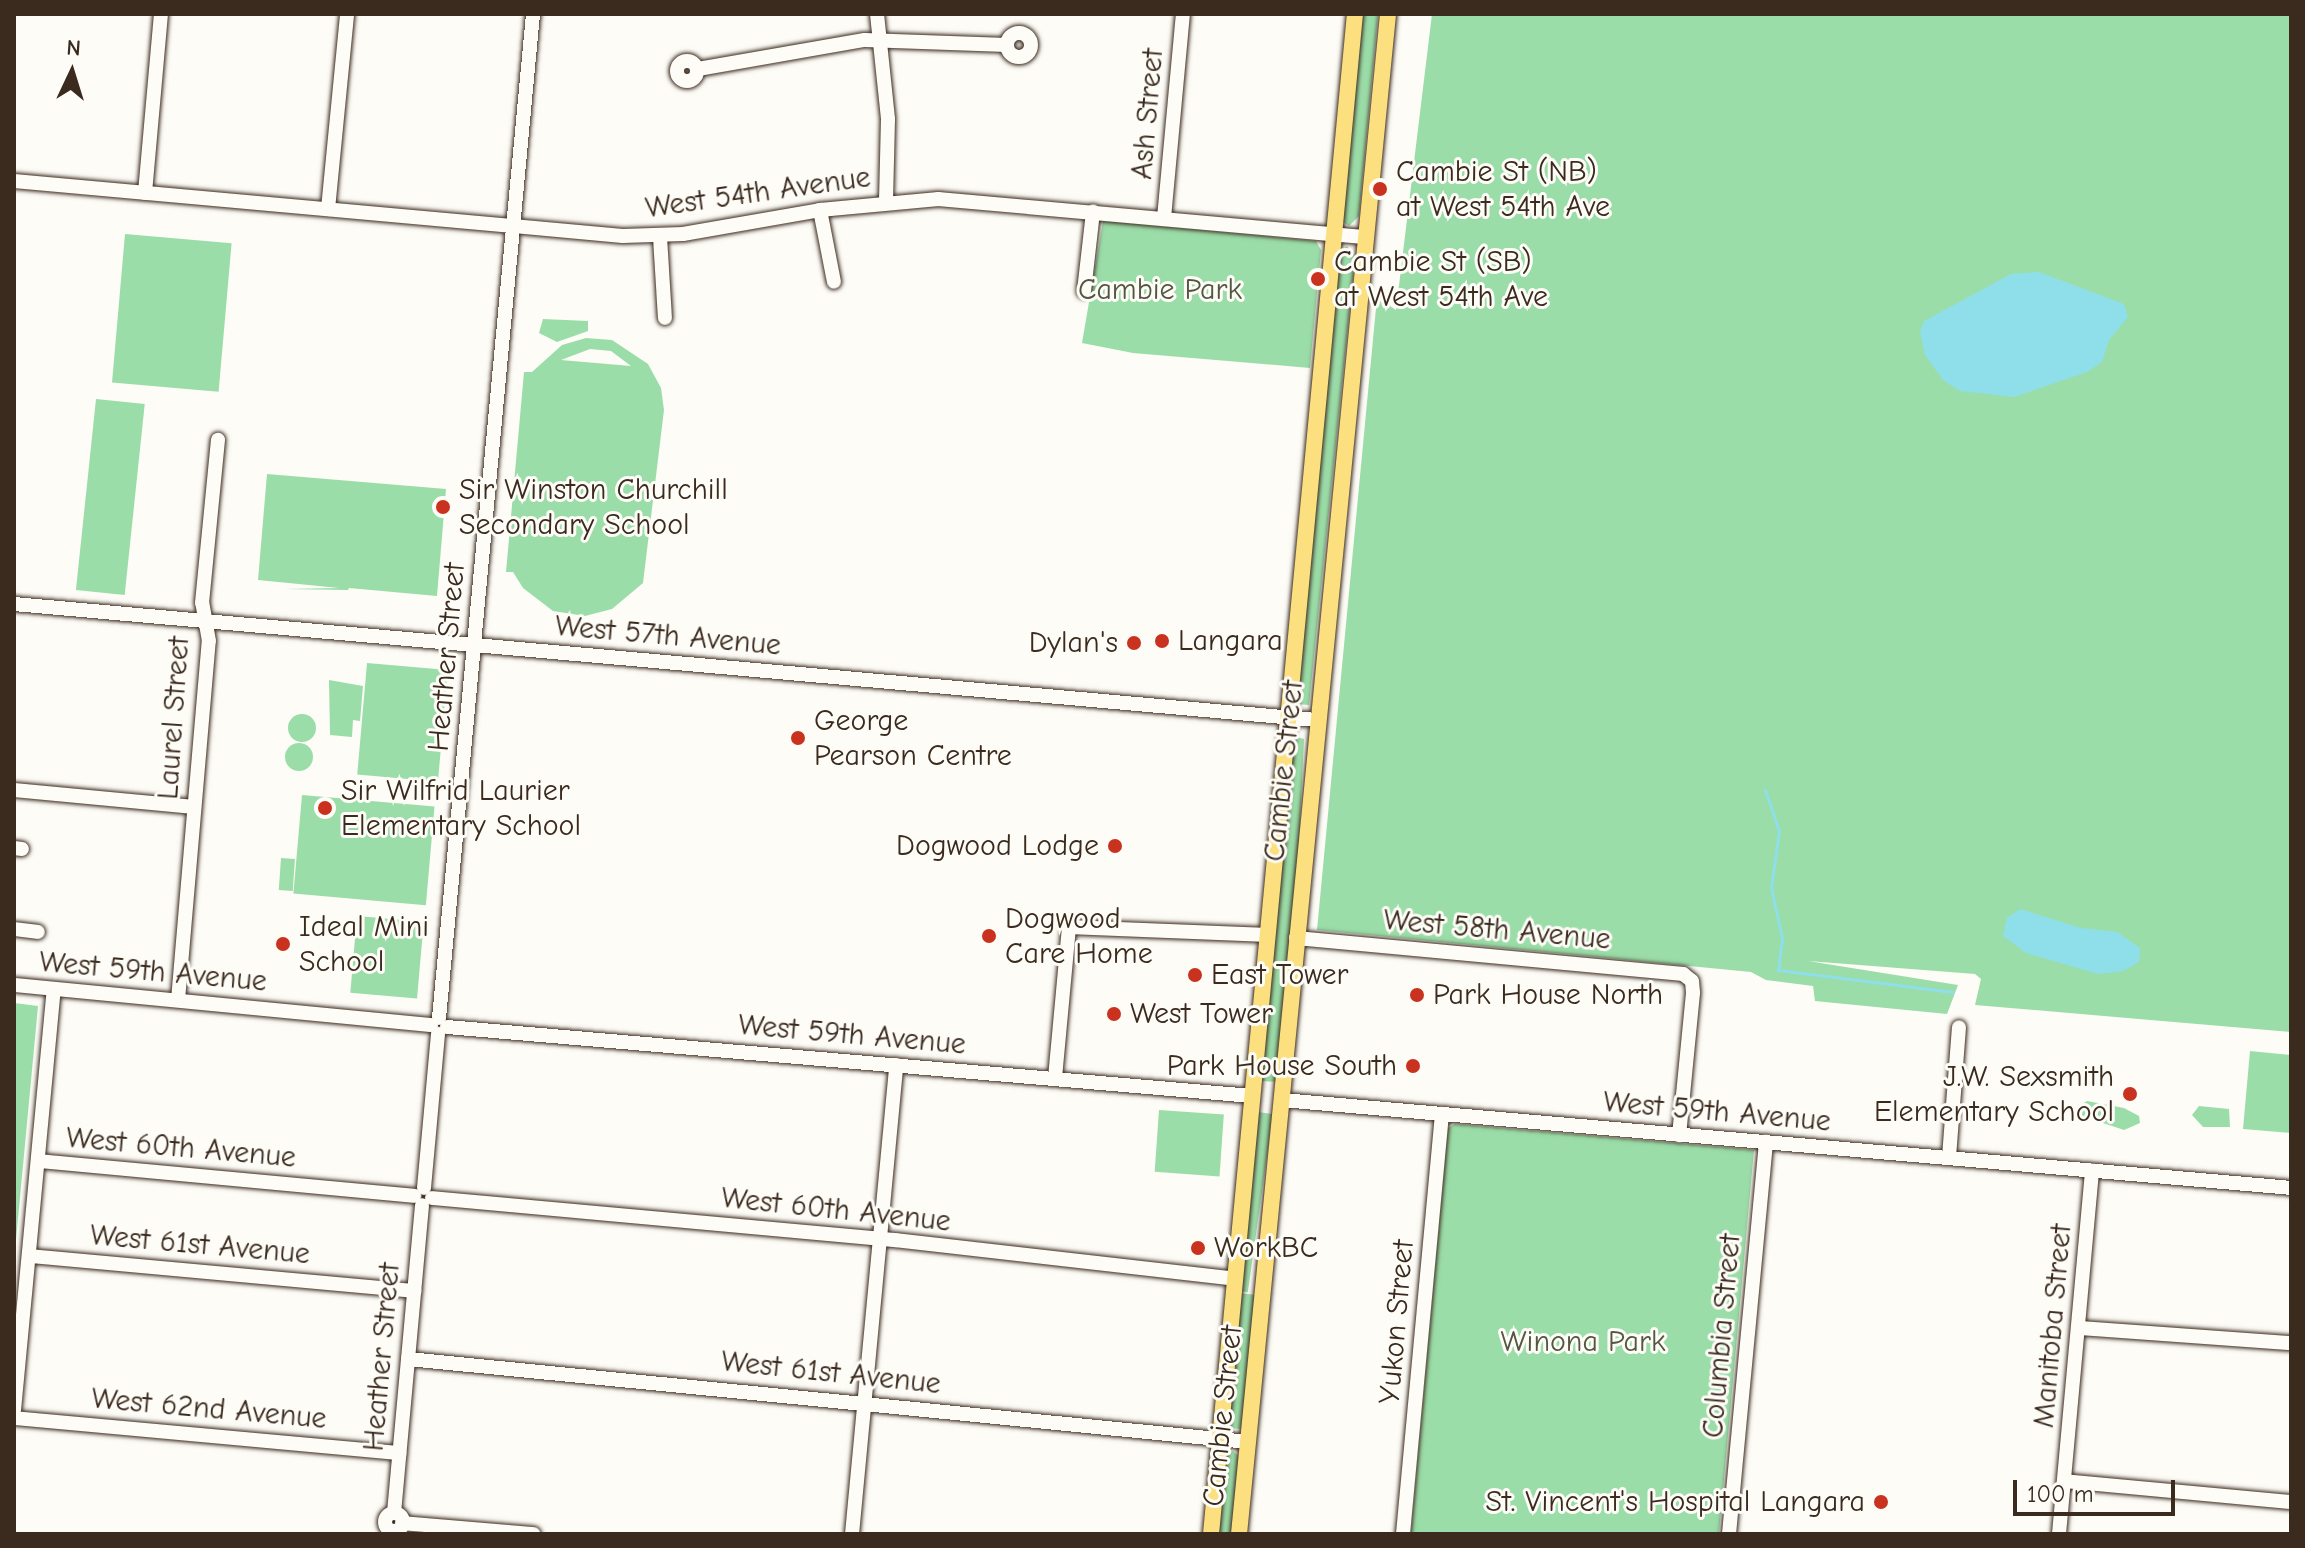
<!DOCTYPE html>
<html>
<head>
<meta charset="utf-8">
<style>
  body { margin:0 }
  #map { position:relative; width:2305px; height:1548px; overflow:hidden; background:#fdfcf7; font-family:"Comic Neue",sans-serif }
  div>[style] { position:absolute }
  .green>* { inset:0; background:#9bdda8; transform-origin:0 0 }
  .round { border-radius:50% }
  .water>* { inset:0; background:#8edfe9 }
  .stream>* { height:3px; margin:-1.5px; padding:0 1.5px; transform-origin:1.5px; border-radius:1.5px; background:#8edfe9 }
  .roads { filter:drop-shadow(0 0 2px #3b2a1e) drop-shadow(0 0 2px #3b2a1e) }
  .minor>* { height:14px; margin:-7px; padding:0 7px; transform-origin:7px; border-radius:7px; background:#fdfcf7 }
  .minor>.ring { margin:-7px; padding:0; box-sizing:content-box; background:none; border:14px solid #fdfcf7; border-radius:50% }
  .major>* { height:16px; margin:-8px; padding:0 8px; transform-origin:8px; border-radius:8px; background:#fce080 }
  .dots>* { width:22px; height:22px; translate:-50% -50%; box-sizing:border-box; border:4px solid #fdfcf7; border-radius:50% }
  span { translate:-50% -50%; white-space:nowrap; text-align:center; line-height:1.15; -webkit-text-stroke:6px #fdfcf7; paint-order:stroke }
  .street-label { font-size:30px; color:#3b2a1e }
  .poi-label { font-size:30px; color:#3b2a1e }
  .left { translate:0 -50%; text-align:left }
  .right { translate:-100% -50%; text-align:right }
  .park-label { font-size:30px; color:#535740 }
  .frame { position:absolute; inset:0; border:16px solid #3b2a1e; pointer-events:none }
  .north { position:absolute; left:32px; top:32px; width:80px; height:80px; -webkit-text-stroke:6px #fdfcf7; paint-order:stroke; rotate:4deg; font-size:22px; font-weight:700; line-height:32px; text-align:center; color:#3b2a1e }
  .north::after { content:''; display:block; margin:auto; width:28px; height:36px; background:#3b2a1e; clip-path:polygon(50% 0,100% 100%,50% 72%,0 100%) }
  .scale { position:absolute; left:2013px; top:1480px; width:162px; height:36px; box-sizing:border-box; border:4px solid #3b2a1e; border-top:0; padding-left:10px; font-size:24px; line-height:28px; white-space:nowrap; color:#3b2a1e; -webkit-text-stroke:6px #fdfcf7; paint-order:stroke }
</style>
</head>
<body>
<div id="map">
  <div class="green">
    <i style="clip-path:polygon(1362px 14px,1378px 14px,1359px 216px,1349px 226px,1343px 222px)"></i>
    <i style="clip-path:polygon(1432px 14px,2291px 14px,2291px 1032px,1975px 1005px,1981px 979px,1975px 974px,1808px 961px,1958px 985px,1947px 1014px,1815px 1001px,1813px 986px,1766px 980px,1751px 972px,1317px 930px,1377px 297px,1396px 310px)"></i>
    <i style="clip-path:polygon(1103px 221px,1316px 241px,1321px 250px,1310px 368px,1133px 353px,1082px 343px)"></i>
    <i style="left:125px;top:234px;width:107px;height:149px;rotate:5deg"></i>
    <i style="clip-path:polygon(1347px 246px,1355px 257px,1309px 705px,1296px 704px,1339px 252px)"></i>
    <i style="clip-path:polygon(543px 319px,588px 321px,588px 331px,557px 342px,539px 333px)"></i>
    <i style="clip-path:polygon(evenodd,586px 338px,612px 340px,648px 364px,661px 388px,664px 410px,643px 583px,612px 609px,585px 616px,553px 611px,523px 588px,513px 572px,506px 572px,524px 372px,532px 372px,562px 345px,586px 338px,590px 349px,611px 351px,631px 366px,561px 360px,590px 349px)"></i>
    <i style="left:96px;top:399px;width:49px;height:192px;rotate:6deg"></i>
    <i style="clip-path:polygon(267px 474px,446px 489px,437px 596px,349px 588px,348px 590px,284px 589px,339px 588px,258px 580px)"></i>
    <i style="left:367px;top:663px;width:81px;height:112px;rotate:5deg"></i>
    <i style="clip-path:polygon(329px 680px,363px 686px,360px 721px,353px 720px,352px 737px,330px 735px)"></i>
    <i class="round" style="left:288px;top:714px;width:28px;height:28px"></i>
    <i style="clip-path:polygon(1293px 736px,1304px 739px,1299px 843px,1276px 1082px,1262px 1081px)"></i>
    <i class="round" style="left:285px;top:743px;width:28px;height:28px"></i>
    <i style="left:302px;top:795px;width:133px;height:99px;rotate:5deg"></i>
    <i style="left:281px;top:858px;width:14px;height:32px;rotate:4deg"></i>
    <i style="left:357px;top:916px;width:67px;height:77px;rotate:5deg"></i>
    <i style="clip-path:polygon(14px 1003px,38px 1006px,14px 1261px)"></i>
    <i style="clip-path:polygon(2250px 1051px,2291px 1055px,2291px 1133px,2243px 1129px)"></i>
    <i style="clip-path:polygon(2087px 1101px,2124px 1108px,2139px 1116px,2140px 1123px,2124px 1130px,2082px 1116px,2082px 1104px)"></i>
    <i style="clip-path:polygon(2199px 1106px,2229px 1109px,2230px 1127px,2203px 1127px,2192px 1115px)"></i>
    <i style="left:1159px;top:1110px;width:65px;height:62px;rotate:4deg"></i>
    <i style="left:1258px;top:1112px;width:15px;height:180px;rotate:8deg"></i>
    <i style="clip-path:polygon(1455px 1124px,1754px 1150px,1719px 1534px,1411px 1534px,1448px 1128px)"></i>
    <i style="clip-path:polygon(1240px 1293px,1256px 1295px,1241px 1429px,1228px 1428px)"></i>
    <i style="clip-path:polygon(1233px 1451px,1240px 1457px,1233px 1534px,1217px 1534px,1225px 1455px)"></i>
  </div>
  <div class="water">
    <i style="clip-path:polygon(2039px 272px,2124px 304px,2128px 317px,2109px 340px,2102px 362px,2087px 372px,2014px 397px,1960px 391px,1943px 380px,1925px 355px,1920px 332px,1924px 321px,2011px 274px)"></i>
    <i style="clip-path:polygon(2020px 909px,2081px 928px,2117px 932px,2140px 948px,2139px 962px,2123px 971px,2098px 974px,2026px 953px,2003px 936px,2007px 918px)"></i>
  </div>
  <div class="stream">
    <i style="left:1765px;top:790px;width:43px;rotate:71.1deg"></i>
    <i style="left:1779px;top:831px;width:58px;rotate:98deg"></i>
    <i style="left:1771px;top:888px;width:51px;rotate:77.6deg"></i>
    <i style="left:1782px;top:938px;width:32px;rotate:97deg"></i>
    <i style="left:1778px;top:970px;width:176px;rotate:7.2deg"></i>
  </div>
  <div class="roads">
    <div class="minor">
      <i style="left:877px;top:14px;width:106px;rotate:84deg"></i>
      <i style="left:888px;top:119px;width:82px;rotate:91.4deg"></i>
      <i class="ring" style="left:1007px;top:33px;width:10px;height:10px"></i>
      <i class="ring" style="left:677px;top:61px;width:6px;height:6px"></i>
      <i style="left:698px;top:69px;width:169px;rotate:-9.9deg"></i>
      <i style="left:865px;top:40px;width:142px;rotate:2deg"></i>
      <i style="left:14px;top:181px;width:611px;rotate:5.16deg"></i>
      <i style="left:623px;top:236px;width:60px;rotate:-1.9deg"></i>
      <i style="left:683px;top:234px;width:139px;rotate:-9.9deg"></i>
      <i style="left:820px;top:210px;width:119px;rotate:-5.3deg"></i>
      <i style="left:938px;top:199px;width:430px;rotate:5.1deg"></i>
      <i style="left:145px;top:193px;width:180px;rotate:-84.9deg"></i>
      <i style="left:328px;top:209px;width:196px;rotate:-84.4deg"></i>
      <i style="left:820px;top:210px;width:73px;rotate:79deg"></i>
      <i style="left:1164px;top:218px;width:205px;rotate:-84.7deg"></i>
      <i style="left:660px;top:237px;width:81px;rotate:86.5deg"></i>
      <i style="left:1084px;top:291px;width:80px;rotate:-83.5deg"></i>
      <i style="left:14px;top:604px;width:1308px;rotate:5.09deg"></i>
      <i style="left:14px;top:790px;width:181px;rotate:5.4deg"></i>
      <i style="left:14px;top:848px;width:8px;rotate:7deg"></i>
      <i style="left:14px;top:929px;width:24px;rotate:7deg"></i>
      <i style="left:1296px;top:938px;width:389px;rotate:5.3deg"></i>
      <i style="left:1683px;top:974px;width:11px;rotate:38deg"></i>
      <i style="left:1692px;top:981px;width:12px;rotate:85deg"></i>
      <i style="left:1693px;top:993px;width:143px;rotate:95.6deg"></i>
      <i style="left:14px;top:985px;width:419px;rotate:5.5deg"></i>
      <i style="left:178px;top:1000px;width:360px;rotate:-85.1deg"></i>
      <i style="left:209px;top:641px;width:39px;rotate:-100deg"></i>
      <i style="left:202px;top:603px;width:164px;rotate:-84.4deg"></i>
      <i style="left:439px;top:1018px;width:1008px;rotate:-84.65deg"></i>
      <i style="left:447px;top:1027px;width:808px;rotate:4.9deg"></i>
      <i style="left:1055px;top:1078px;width:152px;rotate:-84.7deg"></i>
      <i style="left:1069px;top:927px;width:199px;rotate:2.3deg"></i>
      <i style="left:1282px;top:1100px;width:1013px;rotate:4.98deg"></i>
      <i style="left:1949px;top:1157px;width:130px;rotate:-85.6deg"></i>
      <i style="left:39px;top:1161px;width:377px;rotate:5.3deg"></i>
      <i style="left:424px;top:1188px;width:155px;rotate:-84.8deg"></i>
      <i style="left:432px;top:1198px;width:465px;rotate:5.2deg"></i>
      <i style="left:895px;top:1240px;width:342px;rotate:6.5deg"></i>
      <i style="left:30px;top:1256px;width:386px;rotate:5.2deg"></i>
      <i style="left:2080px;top:1328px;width:212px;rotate:4.1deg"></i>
      <i style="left:408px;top:1359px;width:844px;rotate:5.64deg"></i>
      <i style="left:14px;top:1410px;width:422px;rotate:-84.6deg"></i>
      <i style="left:14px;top:1418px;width:387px;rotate:5.2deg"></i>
      <i style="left:2064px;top:1481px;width:228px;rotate:5.3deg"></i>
      <i style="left:394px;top:1513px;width:309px;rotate:-84.8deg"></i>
      <i class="ring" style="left:385px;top:1513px;width:4px;height:4px"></i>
      <i style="left:402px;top:1523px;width:132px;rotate:4.8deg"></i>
      <i style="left:852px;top:1534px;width:471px;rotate:-84.6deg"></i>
      <i style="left:1403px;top:1534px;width:422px;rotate:-84.7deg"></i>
      <i style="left:1729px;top:1534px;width:394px;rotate:-84.6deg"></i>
      <i style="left:2059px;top:1534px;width:365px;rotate:-84.8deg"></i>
    </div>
    <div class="major">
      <i style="left:1211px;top:1534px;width:1527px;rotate:-84.59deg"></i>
      <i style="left:1239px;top:1534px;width:1527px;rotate:-84.4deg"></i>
    </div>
  </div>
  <div class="dots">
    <i style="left:1380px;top:189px;background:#c8321e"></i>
    <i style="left:1318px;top:279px;background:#c8321e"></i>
    <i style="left:443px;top:507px;background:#c8321e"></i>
    <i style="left:1162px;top:641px;background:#c8321e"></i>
    <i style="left:1134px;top:643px;background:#c8321e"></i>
    <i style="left:798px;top:738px;background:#c8321e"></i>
    <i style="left:325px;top:808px;background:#c8321e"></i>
    <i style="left:1115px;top:846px;background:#c8321e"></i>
    <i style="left:989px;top:936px;background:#c8321e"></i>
    <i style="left:283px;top:944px;background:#c8321e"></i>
    <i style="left:1195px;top:975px;background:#c8321e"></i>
    <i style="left:1417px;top:995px;background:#c8321e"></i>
    <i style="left:1114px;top:1014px;background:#c8321e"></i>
    <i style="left:1413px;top:1066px;background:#c8321e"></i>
    <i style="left:2130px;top:1094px;background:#c8321e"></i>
    <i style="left:1198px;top:1248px;background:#c8321e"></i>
    <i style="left:1881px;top:1502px;background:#c8321e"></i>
  </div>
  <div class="street-label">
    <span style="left:1148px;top:114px;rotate:-85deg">Ash Street</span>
    <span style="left:758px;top:193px;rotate:-8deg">West 54th Avenue</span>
    <span style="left:668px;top:636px;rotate:5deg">West 57th Avenue</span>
    <span style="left:447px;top:657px;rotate:-85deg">Heather Street</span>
    <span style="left:174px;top:718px;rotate:-86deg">Laurel Street</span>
    <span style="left:1284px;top:771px;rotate:-84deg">Cambie Street</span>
    <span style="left:1497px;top:930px;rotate:5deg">West 58th Avenue</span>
    <span style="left:153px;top:972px;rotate:5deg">West 59th Avenue</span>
    <span style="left:852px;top:1035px;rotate:5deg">West 59th Avenue</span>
    <span style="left:1717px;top:1112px;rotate:5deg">West 59th Avenue</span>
    <span style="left:181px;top:1148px;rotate:5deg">West 60th Avenue</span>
    <span style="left:836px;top:1210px;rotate:6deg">West 60th Avenue</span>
    <span style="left:200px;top:1245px;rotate:5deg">West 61st Avenue</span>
    <span style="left:1397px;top:1322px;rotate:-85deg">Yukon Street</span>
    <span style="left:2053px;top:1326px;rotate:-85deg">Manitoba Street</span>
    <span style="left:1722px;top:1336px;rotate:-85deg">Columbia Street</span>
    <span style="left:382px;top:1357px;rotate:-85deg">Heather Street</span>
    <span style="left:831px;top:1373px;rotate:6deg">West 61st Avenue</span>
    <span style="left:209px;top:1409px;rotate:5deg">West 62nd Avenue</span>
    <span style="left:1223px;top:1416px;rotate:-84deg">Cambie Street</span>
  </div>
  <div class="poi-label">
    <span class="left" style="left:1396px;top:189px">Cambie St (NB)<br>at West 54th Ave</span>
    <span class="left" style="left:1334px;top:279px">Cambie St (SB)<br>at West 54th Ave</span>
    <span class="left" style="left:459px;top:507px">Sir Winston Churchill<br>Secondary School</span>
    <span class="left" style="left:1178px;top:641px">Langara</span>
    <span class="right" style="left:1118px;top:643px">Dylan's</span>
    <span class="left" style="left:814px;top:738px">George<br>Pearson Centre</span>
    <span class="left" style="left:341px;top:808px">Sir Wilfrid Laurier<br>Elementary School</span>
    <span class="right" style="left:1099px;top:846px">Dogwood Lodge</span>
    <span class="left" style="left:1005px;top:936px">Dogwood<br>Care Home</span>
    <span class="left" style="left:299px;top:944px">Ideal Mini<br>School</span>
    <span class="left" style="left:1211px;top:975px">East Tower</span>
    <span class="left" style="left:1433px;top:995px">Park House North</span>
    <span class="left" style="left:1130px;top:1014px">West Tower</span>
    <span class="right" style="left:1397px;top:1066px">Park House South</span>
    <span class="right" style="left:2114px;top:1094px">J.W. Sexsmith<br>Elementary School</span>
    <span class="left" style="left:1214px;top:1248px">WorkBC</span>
    <span class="right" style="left:1865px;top:1502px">St. Vincent's Hospital Langara</span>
  </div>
  <div class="park-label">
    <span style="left:1160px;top:290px">Cambie Park</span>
    <span style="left:1583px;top:1342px">Winona Park</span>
  </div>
  <div class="frame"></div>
  <div class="north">N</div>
  <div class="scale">100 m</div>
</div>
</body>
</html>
